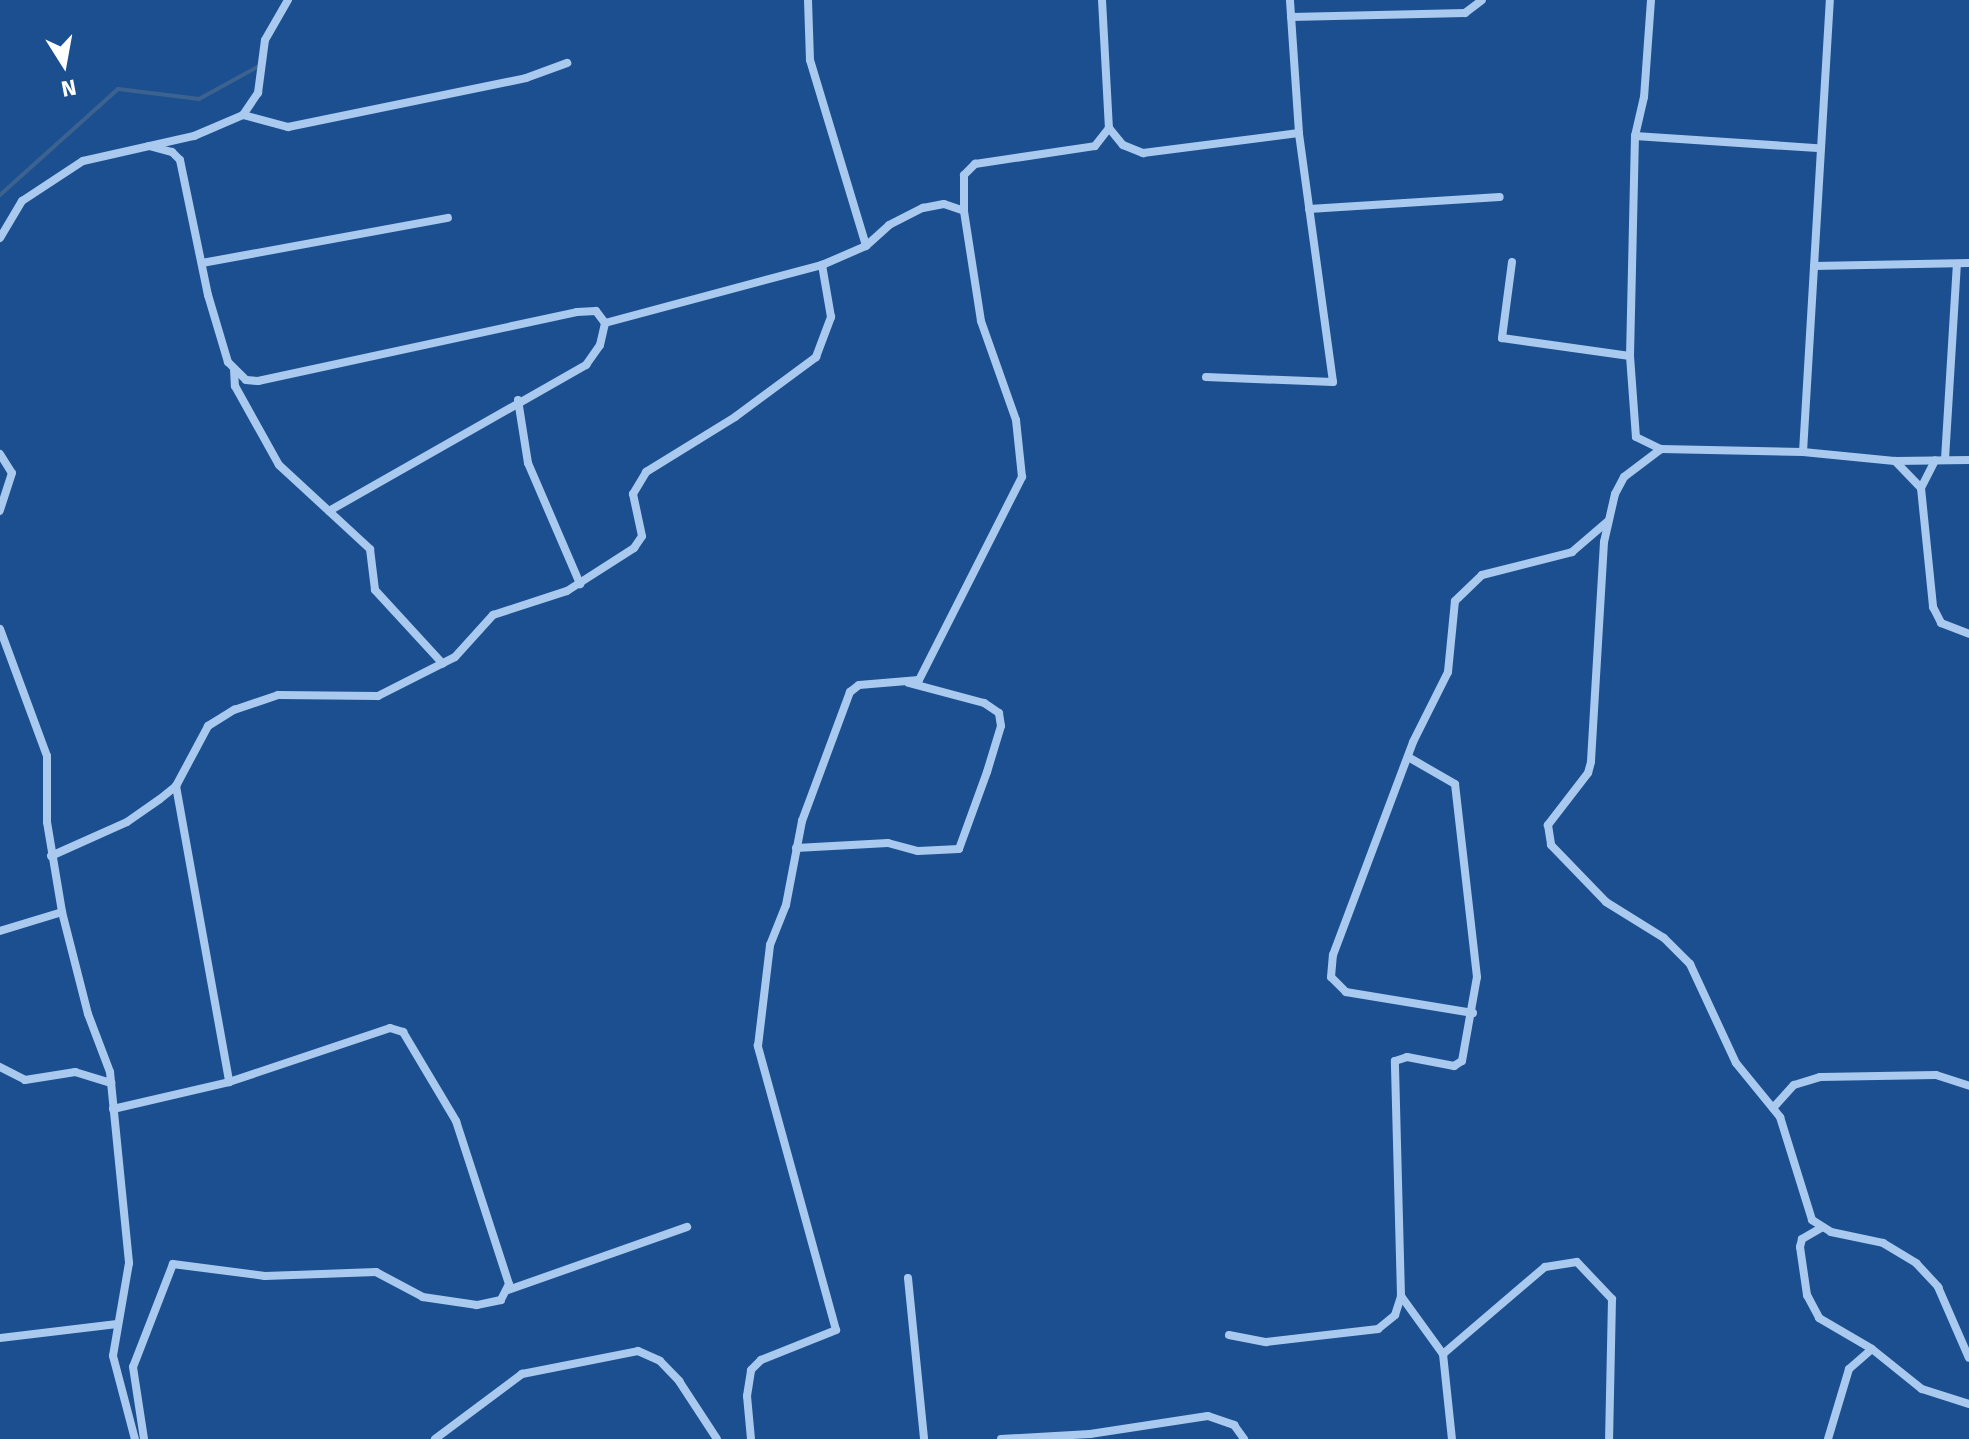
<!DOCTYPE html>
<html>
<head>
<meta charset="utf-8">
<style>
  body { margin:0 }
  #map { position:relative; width:1969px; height:1439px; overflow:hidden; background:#1b4f8f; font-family:"Fira Sans",sans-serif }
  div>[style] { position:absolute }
  .stream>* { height:4px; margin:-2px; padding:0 2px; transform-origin:2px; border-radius:2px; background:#3c6290 }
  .street>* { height:8px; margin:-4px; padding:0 4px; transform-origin:4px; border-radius:4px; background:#a9c9ee }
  span { translate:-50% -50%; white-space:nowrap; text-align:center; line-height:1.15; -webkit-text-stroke:7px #1b4f8f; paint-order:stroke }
  .north { position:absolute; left:24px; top:24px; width:80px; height:80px; -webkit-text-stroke:6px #1b4f8f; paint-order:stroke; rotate:169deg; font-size:22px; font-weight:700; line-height:32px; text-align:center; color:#fff }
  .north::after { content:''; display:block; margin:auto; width:28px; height:36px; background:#fff; clip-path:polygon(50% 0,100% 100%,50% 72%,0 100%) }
</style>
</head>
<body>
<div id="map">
  <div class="stream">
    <i style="left:0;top:195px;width:159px;rotate:-41.9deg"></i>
    <i style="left:118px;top:89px;width:82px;rotate:7deg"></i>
    <i style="left:199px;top:99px;width:68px;rotate:-28.8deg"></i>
  </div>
  <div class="street">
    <i style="left:808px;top:0;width:60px;rotate:88.1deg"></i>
    <i style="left:810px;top:60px;width:194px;rotate:73.2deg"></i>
    <i style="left:1102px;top:0;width:128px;rotate:86.9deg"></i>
    <i style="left:1109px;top:128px;width:22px;rotate:51deg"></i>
    <i style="left:1123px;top:145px;width:22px;rotate:22deg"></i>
    <i style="left:1143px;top:153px;width:157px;rotate:-7.3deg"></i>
    <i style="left:1651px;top:0;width:97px;rotate:94.1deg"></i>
    <i style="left:1644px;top:97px;width:40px;rotate:103deg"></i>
    <i style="left:1635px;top:136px;width:220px;rotate:91.3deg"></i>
    <i style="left:1630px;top:356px;width:81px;rotate:85.8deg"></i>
    <i style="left:1636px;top:437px;width:28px;rotate:26deg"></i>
    <i style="left:1661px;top:449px;width:142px;rotate:1.2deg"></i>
    <i style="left:1803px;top:452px;width:92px;rotate:5.6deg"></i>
    <i style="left:1895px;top:461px;width:74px;rotate:-0.8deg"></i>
    <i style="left:1291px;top:17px;width:174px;rotate:-1.3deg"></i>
    <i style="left:1465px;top:13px;width:21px;rotate:-37deg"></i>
    <i style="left:243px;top:115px;width:47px;rotate:14.9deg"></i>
    <i style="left:288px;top:127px;width:243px;rotate:-11.6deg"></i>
    <i style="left:526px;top:78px;width:44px;rotate:-20.1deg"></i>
    <i style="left:1635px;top:136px;width:183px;rotate:3.8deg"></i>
    <i style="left:149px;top:146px;width:24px;rotate:15deg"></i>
    <i style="left:172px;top:152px;width:11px;rotate:45deg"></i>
    <i style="left:180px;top:160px;width:138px;rotate:78.3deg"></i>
    <i style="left:208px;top:295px;width:70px;rotate:73.4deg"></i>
    <i style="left:228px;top:362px;width:25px;rotate:45deg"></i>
    <i style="left:246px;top:380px;width:12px;rotate:5deg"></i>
    <i style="left:258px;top:381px;width:326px;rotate:-12.2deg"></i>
    <i style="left:577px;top:312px;width:19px;rotate:-3deg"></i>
    <i style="left:596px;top:311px;width:15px;rotate:53deg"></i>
    <i style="left:605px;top:323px;width:225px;rotate:-15deg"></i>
    <i style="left:822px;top:265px;width:48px;rotate:-23.4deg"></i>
    <i style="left:866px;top:246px;width:31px;rotate:-42deg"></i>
    <i style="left:889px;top:225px;width:38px;rotate:-27deg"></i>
    <i style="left:923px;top:208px;width:21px;rotate:-11deg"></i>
    <i style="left:944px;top:204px;width:21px;rotate:19deg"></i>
    <i style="left:1309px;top:209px;width:191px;rotate:-3.6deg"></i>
    <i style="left:0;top:238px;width:43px;rotate:-59.3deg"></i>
    <i style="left:22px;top:201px;width:73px;rotate:-33.3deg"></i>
    <i style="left:83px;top:161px;width:114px;rotate:-12.7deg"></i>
    <i style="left:194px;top:136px;width:53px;rotate:-23.2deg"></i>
    <i style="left:243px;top:115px;width:27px;rotate:-56deg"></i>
    <i style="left:258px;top:93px;width:53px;rotate:-82.5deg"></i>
    <i style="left:265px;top:40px;width:46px;rotate:-60.1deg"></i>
    <i style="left:1512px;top:262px;width:77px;rotate:97.5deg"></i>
    <i style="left:1502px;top:338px;width:129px;rotate:8deg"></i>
    <i style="left:202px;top:263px;width:250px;rotate:-10.4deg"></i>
    <i style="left:1814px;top:266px;width:155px;rotate:-1.1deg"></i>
    <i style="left:234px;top:369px;width:17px;rotate:87deg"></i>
    <i style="left:235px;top:386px;width:90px;rotate:60.9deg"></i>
    <i style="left:279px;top:465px;width:124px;rotate:42.7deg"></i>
    <i style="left:370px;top:549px;width:41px;rotate:83deg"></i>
    <i style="left:375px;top:590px;width:100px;rotate:47.4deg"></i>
    <i style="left:1206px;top:377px;width:127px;rotate:2.3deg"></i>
    <i style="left:1333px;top:382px;width:251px;rotate:-97.8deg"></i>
    <i style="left:1299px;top:133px;width:133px;rotate:-93.9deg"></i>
    <i style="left:518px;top:400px;width:64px;rotate:81deg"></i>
    <i style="left:528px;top:463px;width:132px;rotate:66.7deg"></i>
    <i style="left:1661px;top:449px;width:46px;rotate:142.9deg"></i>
    <i style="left:1624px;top:477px;width:19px;rotate:118deg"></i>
    <i style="left:1615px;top:494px;width:49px;rotate:102.9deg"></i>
    <i style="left:1604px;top:542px;width:220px;rotate:93.4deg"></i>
    <i style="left:1591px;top:762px;width:11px;rotate:105deg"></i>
    <i style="left:1588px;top:773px;width:66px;rotate:127.6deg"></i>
    <i style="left:1548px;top:825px;width:20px;rotate:81deg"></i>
    <i style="left:1551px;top:845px;width:79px;rotate:46deg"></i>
    <i style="left:1606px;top:902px;width:68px;rotate:31.8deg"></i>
    <i style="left:1664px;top:938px;width:37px;rotate:45deg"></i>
    <i style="left:1690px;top:964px;width:109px;rotate:65.1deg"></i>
    <i style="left:1736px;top:1063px;width:70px;rotate:50.8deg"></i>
    <i style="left:1780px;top:1117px;width:108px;rotate:72.7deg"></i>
    <i style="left:1812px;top:1220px;width:22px;rotate:32deg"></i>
    <i style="left:1831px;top:1232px;width:53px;rotate:11.9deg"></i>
    <i style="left:1883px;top:1243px;width:39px;rotate:31deg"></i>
    <i style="left:1916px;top:1263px;width:33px;rotate:47deg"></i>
    <i style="left:1938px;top:1287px;width:77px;rotate:66.4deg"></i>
    <i style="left:1803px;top:452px;width:453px;rotate:-86.6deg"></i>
    <i style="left:0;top:454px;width:22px;rotate:58deg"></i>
    <i style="left:12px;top:473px;width:40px;rotate:108deg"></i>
    <i style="left:1945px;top:459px;width:195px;rotate:-86.5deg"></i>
    <i style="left:1895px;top:461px;width:37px;rotate:46deg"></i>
    <i style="left:1921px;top:488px;width:120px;rotate:84.2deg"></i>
    <i style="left:1933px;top:607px;width:18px;rotate:63deg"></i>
    <i style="left:1941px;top:623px;width:30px;rotate:21deg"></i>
    <i style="left:1921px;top:488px;width:31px;rotate:-63deg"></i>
    <i style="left:329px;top:511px;width:296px;rotate:-29.6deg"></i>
    <i style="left:586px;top:365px;width:24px;rotate:-55deg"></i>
    <i style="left:600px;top:345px;width:23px;rotate:-77deg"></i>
    <i style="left:0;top:629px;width:135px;rotate:69.7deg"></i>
    <i style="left:47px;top:756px;width:66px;rotate:90deg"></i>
    <i style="left:47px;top:822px;width:91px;rotate:80.5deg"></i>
    <i style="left:62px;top:912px;width:105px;rotate:75.7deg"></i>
    <i style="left:88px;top:1014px;width:62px;rotate:69.2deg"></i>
    <i style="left:110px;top:1072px;width:192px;rotate:84.3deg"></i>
    <i style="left:129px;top:1263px;width:94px;rotate:99.8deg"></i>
    <i style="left:113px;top:1356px;width:86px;rotate:75.2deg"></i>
    <i style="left:176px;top:786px;width:301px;rotate:79.8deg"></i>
    <i style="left:796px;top:848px;width:92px;rotate:-3.1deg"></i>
    <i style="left:888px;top:843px;width:31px;rotate:15deg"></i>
    <i style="left:918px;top:851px;width:41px;rotate:-2.8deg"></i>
    <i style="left:959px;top:849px;width:82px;rotate:-70deg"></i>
    <i style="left:987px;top:772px;width:48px;rotate:-73.1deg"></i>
    <i style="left:1001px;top:726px;width:13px;rotate:-99deg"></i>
    <i style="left:999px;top:713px;width:18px;rotate:-146deg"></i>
    <i style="left:984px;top:703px;width:78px;rotate:-165.1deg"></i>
    <i style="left:51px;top:856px;width:83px;rotate:-24.1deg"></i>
    <i style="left:127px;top:822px;width:40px;rotate:-34.9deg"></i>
    <i style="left:160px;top:799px;width:21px;rotate:-39deg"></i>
    <i style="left:176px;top:786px;width:68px;rotate:-61.9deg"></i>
    <i style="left:208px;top:726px;width:31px;rotate:-32deg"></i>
    <i style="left:234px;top:710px;width:46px;rotate:-18.8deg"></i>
    <i style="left:278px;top:695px;width:100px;rotate:0.6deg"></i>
    <i style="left:378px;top:696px;width:86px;rotate:-26.9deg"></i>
    <i style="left:455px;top:657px;width:57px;rotate:-47.9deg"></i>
    <i style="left:493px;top:615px;width:78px;rotate:-18deg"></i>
    <i style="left:567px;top:591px;width:80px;rotate:-32.7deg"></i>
    <i style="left:634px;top:548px;width:14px;rotate:-56deg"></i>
    <i style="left:642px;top:536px;width:43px;rotate:-102.1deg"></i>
    <i style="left:633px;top:494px;width:26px;rotate:-59deg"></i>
    <i style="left:646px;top:472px;width:105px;rotate:-31.7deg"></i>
    <i style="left:735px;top:417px;width:101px;rotate:-36.5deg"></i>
    <i style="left:816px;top:357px;width:43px;rotate:-69.4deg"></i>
    <i style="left:831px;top:317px;width:53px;rotate:-99.8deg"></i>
    <i style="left:0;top:931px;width:65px;rotate:-17deg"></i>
    <i style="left:1473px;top:1013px;width:129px;rotate:-170.6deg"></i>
    <i style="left:1346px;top:992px;width:21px;rotate:-135deg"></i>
    <i style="left:1331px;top:977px;width:22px;rotate:-85deg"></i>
    <i style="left:1333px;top:955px;width:228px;rotate:-69.4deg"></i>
    <i style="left:1413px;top:742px;width:78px;rotate:-63.4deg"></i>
    <i style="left:1448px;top:672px;width:71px;rotate:-84.4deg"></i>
    <i style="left:1455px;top:601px;width:37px;rotate:-44deg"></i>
    <i style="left:1482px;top:575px;width:93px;rotate:-14.3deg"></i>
    <i style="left:1572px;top:552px;width:46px;rotate:-40.6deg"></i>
    <i style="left:0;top:1067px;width:28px;rotate:27deg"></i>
    <i style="left:25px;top:1080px;width:51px;rotate:-9.1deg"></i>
    <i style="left:75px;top:1072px;width:38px;rotate:17deg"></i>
    <i style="left:1773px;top:1108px;width:31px;rotate:-48deg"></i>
    <i style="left:1794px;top:1085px;width:27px;rotate:-17deg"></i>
    <i style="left:1820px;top:1077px;width:116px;rotate:-1deg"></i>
    <i style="left:1936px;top:1075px;width:35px;rotate:18deg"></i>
    <i style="left:113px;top:1109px;width:119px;rotate:-13.1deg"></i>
    <i style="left:229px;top:1082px;width:170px;rotate:-18.5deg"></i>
    <i style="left:390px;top:1028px;width:14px;rotate:17deg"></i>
    <i style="left:403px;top:1032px;width:104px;rotate:59.2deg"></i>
    <i style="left:456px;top:1121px;width:171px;rotate:72deg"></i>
    <i style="left:509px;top:1284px;width:18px;rotate:117deg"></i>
    <i style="left:501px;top:1300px;width:25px;rotate:168deg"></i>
    <i style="left:477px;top:1305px;width:55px;rotate:-171.6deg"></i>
    <i style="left:423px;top:1297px;width:53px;rotate:-152deg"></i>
    <i style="left:376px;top:1272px;width:111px;rotate:177.9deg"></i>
    <i style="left:265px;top:1276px;width:93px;rotate:-172.6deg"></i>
    <i style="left:173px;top:1264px;width:110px;rotate:111.2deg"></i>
    <i style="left:133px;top:1367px;width:73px;rotate:81.3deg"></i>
    <i style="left:1821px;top:1228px;width:22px;rotate:150deg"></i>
    <i style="left:1802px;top:1239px;width:8px;rotate:104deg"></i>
    <i style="left:1800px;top:1247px;width:49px;rotate:81.7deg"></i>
    <i style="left:1807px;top:1295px;width:26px;rotate:62deg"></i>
    <i style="left:1819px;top:1318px;width:61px;rotate:30.3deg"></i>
    <i style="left:1872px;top:1349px;width:64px;rotate:38.7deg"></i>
    <i style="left:1922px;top:1389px;width:49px;rotate:17.7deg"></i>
    <i style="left:908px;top:1278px;width:162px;rotate:84.3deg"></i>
    <i style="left:508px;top:1290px;width:190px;rotate:-19.4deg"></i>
    <i style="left:1401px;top:1296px;width:72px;rotate:54.1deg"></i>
    <i style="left:1443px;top:1354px;width:85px;rotate:84deg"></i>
    <i style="left:1229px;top:1335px;width:38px;rotate:11deg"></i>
    <i style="left:1266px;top:1342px;width:113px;rotate:-6.6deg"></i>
    <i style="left:1378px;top:1329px;width:22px;rotate:-39deg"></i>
    <i style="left:1395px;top:1315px;width:20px;rotate:-72deg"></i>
    <i style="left:1401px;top:1296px;width:235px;rotate:-91.5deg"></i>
    <i style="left:1395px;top:1061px;width:13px;rotate:-18deg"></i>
    <i style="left:1407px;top:1057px;width:48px;rotate:10.8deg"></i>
    <i style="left:1454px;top:1066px;width:9px;rotate:-32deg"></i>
    <i style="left:1462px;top:1061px;width:85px;rotate:-79.9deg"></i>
    <i style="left:1477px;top:977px;width:194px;rotate:-96.5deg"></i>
    <i style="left:1455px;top:784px;width:54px;rotate:-150.1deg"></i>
    <i style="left:0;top:1338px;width:118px;rotate:-6.8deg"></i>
    <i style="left:1443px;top:1354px;width:134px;rotate:-40.5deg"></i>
    <i style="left:1545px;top:1267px;width:32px;rotate:-9deg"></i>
    <i style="left:1577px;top:1262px;width:51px;rotate:46.6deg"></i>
    <i style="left:1612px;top:1299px;width:140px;rotate:91.2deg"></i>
    <i style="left:435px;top:1439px;width:109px;rotate:-36.8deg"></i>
    <i style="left:522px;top:1374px;width:118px;rotate:-11.2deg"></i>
    <i style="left:638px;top:1351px;width:24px;rotate:24deg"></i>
    <i style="left:660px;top:1361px;width:28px;rotate:46deg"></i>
    <i style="left:679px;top:1381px;width:69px;rotate:56.8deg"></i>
    <i style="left:751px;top:1439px;width:43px;rotate:-95.3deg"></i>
    <i style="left:747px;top:1396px;width:26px;rotate:-81deg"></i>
    <i style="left:751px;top:1370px;width:14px;rotate:-45deg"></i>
    <i style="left:761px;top:1360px;width:81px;rotate:-21.8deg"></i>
    <i style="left:836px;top:1330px;width:295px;rotate:-105.4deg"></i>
    <i style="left:758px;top:1046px;width:102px;rotate:-83.2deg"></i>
    <i style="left:770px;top:945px;width:43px;rotate:-68.2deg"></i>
    <i style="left:786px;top:905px;width:86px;rotate:-79.2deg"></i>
    <i style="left:802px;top:821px;width:138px;rotate:-69.6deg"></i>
    <i style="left:850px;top:692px;width:11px;rotate:-38deg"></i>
    <i style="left:859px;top:685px;width:60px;rotate:-4.8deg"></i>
    <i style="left:919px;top:680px;width:228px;rotate:-63.1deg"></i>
    <i style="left:1022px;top:477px;width:57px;rotate:-96deg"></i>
    <i style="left:1016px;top:420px;width:105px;rotate:-109.5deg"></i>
    <i style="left:981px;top:321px;width:111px;rotate:-98.8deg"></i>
    <i style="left:964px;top:211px;width:36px;rotate:-90deg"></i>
    <i style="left:964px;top:175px;width:16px;rotate:-45deg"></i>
    <i style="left:975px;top:164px;width:121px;rotate:-8.5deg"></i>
    <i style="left:1095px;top:146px;width:23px;rotate:-52deg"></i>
    <i style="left:1001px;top:1439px;width:89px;rotate:-3.2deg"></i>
    <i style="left:1090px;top:1434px;width:119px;rotate:-8.7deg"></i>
    <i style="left:1208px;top:1416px;width:28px;rotate:19deg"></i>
    <i style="left:1234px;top:1425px;width:17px;rotate:54deg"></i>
    <i style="left:1828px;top:1439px;width:73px;rotate:-73.3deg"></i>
    <i style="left:1849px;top:1369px;width:30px;rotate:-41deg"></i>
  </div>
  <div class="north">N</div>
</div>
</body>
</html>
